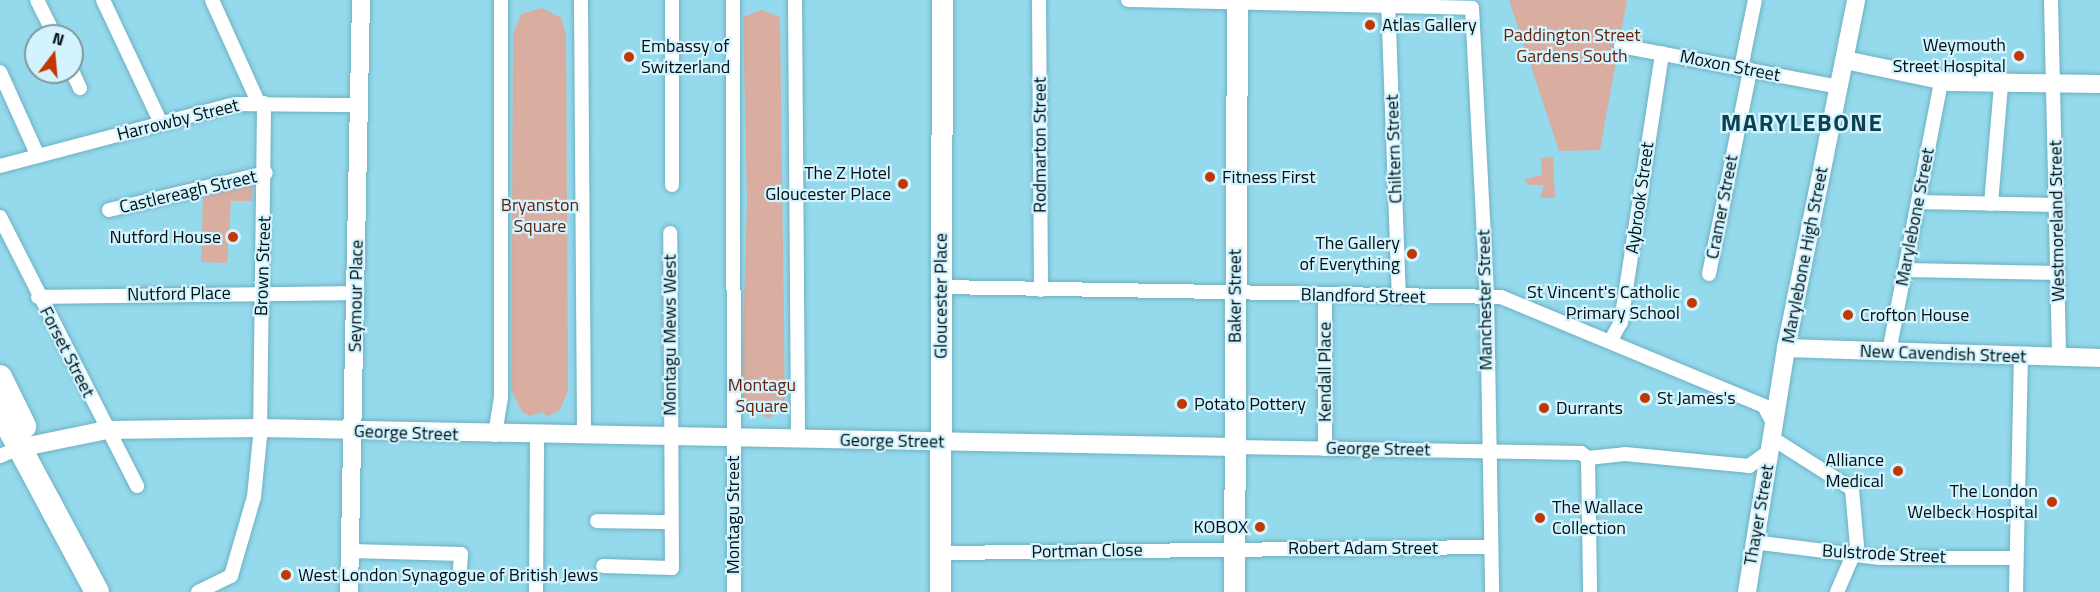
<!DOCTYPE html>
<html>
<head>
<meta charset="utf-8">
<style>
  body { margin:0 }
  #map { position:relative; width:2100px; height:592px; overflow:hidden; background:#95d9ec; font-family:"Titillium Web",sans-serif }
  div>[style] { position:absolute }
  .green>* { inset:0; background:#d9ada0 }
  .roads { filter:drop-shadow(0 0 2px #6eb1c3) drop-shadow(0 0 2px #6eb1c3) }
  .street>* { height:14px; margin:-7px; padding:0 7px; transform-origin:7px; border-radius:7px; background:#fff }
  .secondary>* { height:18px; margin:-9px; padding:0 9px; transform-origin:9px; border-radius:9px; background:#fff }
  .primary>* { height:21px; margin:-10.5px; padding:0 10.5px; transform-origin:10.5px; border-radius:10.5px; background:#fff }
  .highway>* { height:24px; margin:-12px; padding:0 12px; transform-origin:12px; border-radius:12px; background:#fff }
  .dots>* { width:16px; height:16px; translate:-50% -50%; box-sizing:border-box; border:3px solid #d3f4fe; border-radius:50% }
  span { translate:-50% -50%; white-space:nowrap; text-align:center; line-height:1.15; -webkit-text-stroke:4.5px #d3f4fe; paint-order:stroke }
  .poi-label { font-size:18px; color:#000f14 }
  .left { translate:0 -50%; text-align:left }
  .right { translate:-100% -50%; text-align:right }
  .park-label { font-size:18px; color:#681d04 }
  .street-label { font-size:18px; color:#000f14 }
  .district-label { font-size:24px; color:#0a434f; font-weight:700; letter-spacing:1.5px }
  .north { position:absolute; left:24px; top:24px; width:60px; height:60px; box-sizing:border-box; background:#d3f4fe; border:2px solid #7f98a0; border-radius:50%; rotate:16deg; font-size:16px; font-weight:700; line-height:24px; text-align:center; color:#000f14 }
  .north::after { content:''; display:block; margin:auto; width:21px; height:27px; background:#c03804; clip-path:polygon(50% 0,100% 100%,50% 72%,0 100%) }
</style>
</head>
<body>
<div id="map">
  <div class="green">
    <i style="clip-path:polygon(1509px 0,1627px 0,1600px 150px,1559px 151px)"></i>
    <i style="clip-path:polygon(542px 8px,561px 18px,566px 34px,568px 390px,560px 410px,546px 417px,543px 412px,530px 416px,522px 412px,511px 390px,513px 34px,521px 14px)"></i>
    <i style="clip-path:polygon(761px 10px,780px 17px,785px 407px,769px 418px,741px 407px,747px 201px,743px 17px)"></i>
    <i style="clip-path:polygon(1553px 157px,1555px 198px,1540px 198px,1544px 185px,1528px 185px,1525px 179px,1542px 175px,1541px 158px)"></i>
    <i style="clip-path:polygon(253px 183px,252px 201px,231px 201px,227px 263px,201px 262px,203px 196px)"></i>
  </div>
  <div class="roads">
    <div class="street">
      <i style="left:37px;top:0;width:40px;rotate:63.4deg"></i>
      <i style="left:103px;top:0;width:136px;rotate:64.8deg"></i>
      <i style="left:212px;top:0;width:112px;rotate:65.7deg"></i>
      <i style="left:581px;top:0;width:436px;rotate:89.6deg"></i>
      <i style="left:733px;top:0;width:592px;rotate:89.9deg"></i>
      <i style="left:795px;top:0;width:440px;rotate:89.6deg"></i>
      <i style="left:1039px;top:0;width:290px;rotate:89.6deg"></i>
      <i style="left:1128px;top:0;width:344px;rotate:1.3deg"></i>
      <i style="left:1472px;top:8px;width:289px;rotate:87deg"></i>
      <i style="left:1487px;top:297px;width:295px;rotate:89deg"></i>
      <i style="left:1388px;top:0;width:297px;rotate:87.9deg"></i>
      <i style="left:2051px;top:0;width:357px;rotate:88.7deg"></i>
      <i style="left:1621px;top:46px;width:223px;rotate:10.6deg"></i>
      <i style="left:1741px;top:68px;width:69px;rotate:-78.4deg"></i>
      <i style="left:72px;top:71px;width:19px;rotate:65deg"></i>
      <i style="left:0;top:72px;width:92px;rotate:65.7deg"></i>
      <i style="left:0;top:166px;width:243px;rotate:-14.8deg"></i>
      <i style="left:235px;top:104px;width:125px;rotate:0.5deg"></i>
      <i style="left:672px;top:185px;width:185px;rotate:-90deg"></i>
      <i style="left:1918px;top:202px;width:140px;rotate:1.2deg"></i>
      <i style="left:1991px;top:204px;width:120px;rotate:-85.2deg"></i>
      <i style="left:109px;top:210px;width:161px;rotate:-13.3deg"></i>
      <i style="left:0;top:217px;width:302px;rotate:63deg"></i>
      <i style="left:1905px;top:270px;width:153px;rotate:1.1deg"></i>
      <i style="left:1709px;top:274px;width:208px;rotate:-78.6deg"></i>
      <i style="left:941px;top:287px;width:560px;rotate:1.02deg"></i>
      <i style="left:1501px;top:297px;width:285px;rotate:22.5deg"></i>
      <i style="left:1764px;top:406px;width:21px;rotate:62deg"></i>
      <i style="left:1325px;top:295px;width:154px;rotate:90deg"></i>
      <i style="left:38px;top:297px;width:318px;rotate:-0.7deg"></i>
      <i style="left:1611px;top:340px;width:21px;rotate:-61deg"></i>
      <i style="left:1621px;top:322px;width:272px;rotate:-81.3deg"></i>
      <i style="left:1889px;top:352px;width:276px;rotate:-79.1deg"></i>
      <i style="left:495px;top:435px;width:38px;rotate:-81deg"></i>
      <i style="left:501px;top:397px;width:397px;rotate:-90deg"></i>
      <i style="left:1772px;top:438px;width:95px;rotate:32.5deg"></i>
      <i style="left:1852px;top:489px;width:57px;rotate:85deg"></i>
      <i style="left:1857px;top:546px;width:50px;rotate:113.5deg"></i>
      <i style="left:1235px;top:447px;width:346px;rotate:1deg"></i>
      <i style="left:1581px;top:453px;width:9px;rotate:36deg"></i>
      <i style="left:1588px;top:458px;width:37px;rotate:-6deg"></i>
      <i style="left:1625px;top:454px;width:125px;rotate:5.5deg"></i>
      <i style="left:1749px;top:466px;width:26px;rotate:-36deg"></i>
      <i style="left:0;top:456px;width:21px;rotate:-23deg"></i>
      <i style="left:1588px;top:458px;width:134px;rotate:89.1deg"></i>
      <i style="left:597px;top:521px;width:74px;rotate:0.8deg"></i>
      <i style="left:1753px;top:542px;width:128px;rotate:7.2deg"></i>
      <i style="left:1880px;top:558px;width:136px"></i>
      <i style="left:351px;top:551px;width:110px;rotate:1.6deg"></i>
      <i style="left:461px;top:554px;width:14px;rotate:94deg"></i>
      <i style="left:940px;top:553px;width:551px;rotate:-0.62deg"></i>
      <i style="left:603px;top:566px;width:69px;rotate:1.7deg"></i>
      <i style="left:672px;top:568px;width:335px;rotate:-90.3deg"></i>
      <i style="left:198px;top:592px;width:37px;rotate:-26deg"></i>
      <i style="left:231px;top:576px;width:82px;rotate:-73.8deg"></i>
      <i style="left:254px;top:497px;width:60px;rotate:-84.3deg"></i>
      <i style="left:260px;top:437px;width:334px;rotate:-89.3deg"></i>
      <i style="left:536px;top:592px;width:156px;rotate:-89.6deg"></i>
      <i style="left:2016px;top:592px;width:235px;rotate:-88.8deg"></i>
    </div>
    <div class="secondary">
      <i style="left:1845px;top:60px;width:107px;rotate:11.8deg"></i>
      <i style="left:1950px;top:82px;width:150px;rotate:0.8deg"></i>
      <i style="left:1786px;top:348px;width:314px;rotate:1.8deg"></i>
      <i style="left:19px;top:448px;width:90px;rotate:-11.6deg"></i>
      <i style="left:107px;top:430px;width:152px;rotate:-0.8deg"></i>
      <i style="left:259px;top:428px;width:976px;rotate:1.12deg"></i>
      <i style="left:349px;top:592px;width:592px;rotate:-88.84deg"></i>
      <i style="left:1747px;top:592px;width:247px;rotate:-80.9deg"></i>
      <i style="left:1786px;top:348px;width:355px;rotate:-78.6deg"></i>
    </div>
    <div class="primary">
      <i style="left:940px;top:592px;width:592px;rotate:-89.81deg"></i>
      <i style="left:1234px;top:592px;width:592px;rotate:-89.71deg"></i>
    </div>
    <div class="highway">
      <i style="left:0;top:377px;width:55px;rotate:63.9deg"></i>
      <i style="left:0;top:411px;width:205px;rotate:61.8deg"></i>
    </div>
  </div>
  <div class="dots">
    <i style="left:1370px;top:25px;background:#c03804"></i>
    <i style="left:2019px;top:56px;background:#c03804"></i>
    <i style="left:629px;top:57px;background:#c03804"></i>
    <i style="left:1210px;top:177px;background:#c03804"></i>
    <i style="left:903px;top:184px;background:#c03804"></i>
    <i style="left:233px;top:237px;background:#c03804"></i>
    <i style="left:1412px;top:254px;background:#c03804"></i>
    <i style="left:1692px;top:303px;background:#c03804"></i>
    <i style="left:1848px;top:315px;background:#c03804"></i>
    <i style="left:1645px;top:398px;background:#c03804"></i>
    <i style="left:1182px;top:404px;background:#c03804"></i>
    <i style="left:1544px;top:408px;background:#c03804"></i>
    <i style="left:1898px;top:471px;background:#c03804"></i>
    <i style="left:2052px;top:502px;background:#c03804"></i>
    <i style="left:1540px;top:518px;background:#c03804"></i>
    <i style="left:1260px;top:527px;background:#c03804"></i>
    <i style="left:286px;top:575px;background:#c03804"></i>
  </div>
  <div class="poi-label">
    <span class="left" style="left:1382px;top:25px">Atlas Gallery</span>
    <span class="right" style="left:2006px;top:56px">Weymouth<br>Street Hospital</span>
    <span class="left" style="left:641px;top:57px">Embassy of<br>Switzerland</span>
    <span class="right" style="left:891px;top:184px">The Z Hotel<br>Gloucester Place</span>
    <span class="left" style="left:1222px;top:177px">Fitness First</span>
    <span class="right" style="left:221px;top:237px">Nutford House</span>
    <span class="right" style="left:1400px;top:254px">The Gallery<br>of Everything</span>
    <span class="right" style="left:1680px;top:303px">St Vincent's Catholic<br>Primary School</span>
    <span class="left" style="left:1860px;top:315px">Crofton House</span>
    <span class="left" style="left:1657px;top:398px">St James's</span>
    <span class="left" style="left:1194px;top:404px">Potato Pottery</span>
    <span class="left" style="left:1556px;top:408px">Durrants</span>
    <span class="right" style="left:1884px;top:471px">Alliance<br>Medical</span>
    <span class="right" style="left:2038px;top:502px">The London<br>Welbeck Hospital</span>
    <span class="left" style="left:1552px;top:518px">The Wallace<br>Collection</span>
    <span class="right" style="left:1248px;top:527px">KOBOX</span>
    <span class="left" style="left:298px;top:575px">West London Synagogue of British Jews</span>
  </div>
  <div class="park-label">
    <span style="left:1572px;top:46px">Paddington Street<br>Gardens South</span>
    <span style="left:540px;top:216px">Bryanston<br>Square</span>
    <span style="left:762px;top:396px">Montagu<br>Square</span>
  </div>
  <div class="street-label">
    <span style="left:1730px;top:66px;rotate:11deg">Moxon Street</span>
    <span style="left:178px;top:120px;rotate:-14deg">Harrowby Street</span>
    <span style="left:1040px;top:145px;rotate:-90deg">Rodmarton Street</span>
    <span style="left:1394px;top:149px;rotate:-92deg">Chiltern Street</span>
    <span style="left:188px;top:192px;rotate:-13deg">Castlereagh Street</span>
    <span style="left:1640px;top:198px;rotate:-82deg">Aybrook Street</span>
    <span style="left:1722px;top:207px;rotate:-79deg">Cramer Street</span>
    <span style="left:1915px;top:217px;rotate:-79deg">Marylebone Street</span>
    <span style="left:2057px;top:221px;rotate:-91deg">Westmoreland Street</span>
    <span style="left:1805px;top:255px;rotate:-79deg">Marylebone High Street</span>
    <span style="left:263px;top:266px;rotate:-88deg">Brown Street</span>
    <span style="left:179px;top:294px;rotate:-1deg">Nutford Place</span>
    <span style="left:356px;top:296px;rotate:-89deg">Seymour Place</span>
    <span style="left:941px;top:296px;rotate:-90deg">Gloucester Place</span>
    <span style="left:1235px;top:296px;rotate:-90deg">Baker Street</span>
    <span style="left:1363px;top:296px;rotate:1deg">Blandford Street</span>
    <span style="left:1485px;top:300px;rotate:-91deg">Manchester Street</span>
    <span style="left:670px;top:335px;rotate:-90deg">Montagu Mews West</span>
    <span style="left:67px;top:352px;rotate:63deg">Forset Street</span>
    <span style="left:1943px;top:354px;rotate:2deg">New Cavendish Street</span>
    <span style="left:1325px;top:372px;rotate:-90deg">Kendall Place</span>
    <span style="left:406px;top:433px;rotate:2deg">George Street</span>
    <span style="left:892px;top:441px;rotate:1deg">George Street</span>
    <span style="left:1378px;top:449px;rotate:1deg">George Street</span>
    <span style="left:733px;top:515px;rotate:-90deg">Montagu Street</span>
    <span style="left:1759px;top:515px;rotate:-80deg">Thayer Street</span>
    <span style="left:1363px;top:548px">Robert Adam Street</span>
    <span style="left:1087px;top:551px;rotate:-1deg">Portman Close</span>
    <span style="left:1884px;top:554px;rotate:3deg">Bulstrode Street</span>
  </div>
  <div class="district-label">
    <span style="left:1802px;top:123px">MARYLEBONE</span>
  </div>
  <div class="north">N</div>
</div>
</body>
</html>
